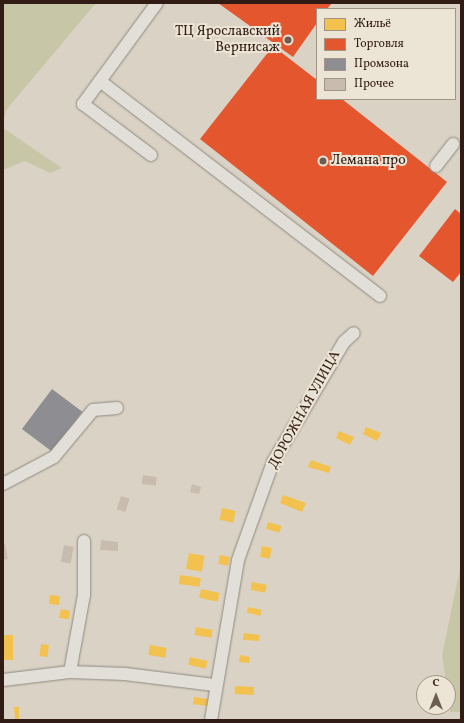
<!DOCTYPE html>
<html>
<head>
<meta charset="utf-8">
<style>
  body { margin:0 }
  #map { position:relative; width:464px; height:723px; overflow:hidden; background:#dad3c5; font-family:Vollkorn,serif }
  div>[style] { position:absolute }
  .green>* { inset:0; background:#c7c7a7 }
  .homes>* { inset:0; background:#f2c14e; transform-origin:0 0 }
  .shops>* { inset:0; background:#e4572e }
  .industry>* { inset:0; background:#8d8d92; transform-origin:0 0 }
  .building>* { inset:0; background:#c8bcaf; transform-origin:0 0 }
  .roads { filter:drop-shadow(0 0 1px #8f8980) drop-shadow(0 0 1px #8f8980) }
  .minor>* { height:12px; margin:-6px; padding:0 6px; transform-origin:6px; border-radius:6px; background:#e2dfd9 }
  .dots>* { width:11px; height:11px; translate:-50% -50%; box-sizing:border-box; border:2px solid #ece4d4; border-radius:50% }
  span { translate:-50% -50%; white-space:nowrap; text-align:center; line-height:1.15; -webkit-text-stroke:4px #ece4d4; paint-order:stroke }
  .poi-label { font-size:14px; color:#301c14 }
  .right { translate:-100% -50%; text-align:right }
  .left { translate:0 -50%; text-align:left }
  .street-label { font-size:14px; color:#301c14 }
  .frame { position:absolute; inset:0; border:4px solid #301c14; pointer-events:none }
  .legend { position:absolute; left:316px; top:8px; width:140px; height:92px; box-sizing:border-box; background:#ece4d4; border:1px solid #a19487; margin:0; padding:5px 7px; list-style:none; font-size:12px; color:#301c14 }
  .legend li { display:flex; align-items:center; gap:8px; height:20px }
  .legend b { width:20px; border:1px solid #a19487 }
  .north { position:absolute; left:416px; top:675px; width:40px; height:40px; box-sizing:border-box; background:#ece4d4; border:1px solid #a19487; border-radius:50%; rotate:0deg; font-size:11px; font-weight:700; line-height:16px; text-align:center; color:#301c14 }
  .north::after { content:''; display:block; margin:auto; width:14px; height:18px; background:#6c5c52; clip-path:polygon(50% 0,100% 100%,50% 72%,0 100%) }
</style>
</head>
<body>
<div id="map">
  <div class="green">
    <i style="clip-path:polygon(3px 3px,96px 3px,7px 109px,3px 123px)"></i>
    <i style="clip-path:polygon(3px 128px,62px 168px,50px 173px,25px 161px,3px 170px)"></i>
    <i style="clip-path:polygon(461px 564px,461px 712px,450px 712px,442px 655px)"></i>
  </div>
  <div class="homes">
    <i style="clip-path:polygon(366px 427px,381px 433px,377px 441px,363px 434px)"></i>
    <i style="clip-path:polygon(339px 431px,354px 437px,350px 445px,336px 438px)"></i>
    <i style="clip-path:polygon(311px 460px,331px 467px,329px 473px,308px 467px)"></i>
    <i style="clip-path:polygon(283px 495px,306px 503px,302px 512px,280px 503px)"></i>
    <i style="left:222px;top:508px;width:14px;height:12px;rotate:12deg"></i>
    <i style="left:268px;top:522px;width:14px;height:7px;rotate:17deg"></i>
    <i style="left:262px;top:546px;width:10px;height:11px;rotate:11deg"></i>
    <i style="left:189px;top:553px;width:16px;height:16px;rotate:11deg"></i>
    <i style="left:220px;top:555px;width:10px;height:9px;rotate:11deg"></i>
    <i style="left:180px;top:575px;width:21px;height:9px;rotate:8deg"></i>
    <i style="left:252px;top:582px;width:15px;height:8px;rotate:11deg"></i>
    <i style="left:201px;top:589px;width:19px;height:9px;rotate:12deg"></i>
    <i style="left:50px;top:595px;width:10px;height:9px;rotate:6deg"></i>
    <i style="left:248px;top:607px;width:14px;height:6px;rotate:12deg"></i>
    <i style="clip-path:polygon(61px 609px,70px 611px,69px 619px,59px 618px)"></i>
    <i style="left:196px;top:627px;width:17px;height:8px;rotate:10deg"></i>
    <i style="clip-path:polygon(244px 633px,260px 635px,259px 641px,243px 640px)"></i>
    <i style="left:3px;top:635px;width:10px;height:25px"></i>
    <i style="left:41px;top:644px;width:8px;height:12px;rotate:7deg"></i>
    <i style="left:150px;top:645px;width:17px;height:10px;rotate:10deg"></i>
    <i style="clip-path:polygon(240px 655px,250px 657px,249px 663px,239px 662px)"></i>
    <i style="left:190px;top:657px;width:18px;height:8px;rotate:13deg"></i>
    <i style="left:235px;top:686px;width:19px;height:8px;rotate:3deg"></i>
    <i style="left:194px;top:697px;width:14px;height:7px;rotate:8deg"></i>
    <i style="clip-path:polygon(14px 707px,19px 707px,19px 719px,15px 719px)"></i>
  </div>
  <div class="shops">
    <i style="clip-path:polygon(218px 3px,332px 3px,327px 9px,317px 9px,317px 23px,293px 57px)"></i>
    <i style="clip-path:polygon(273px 46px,317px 80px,317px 99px,342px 99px,447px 182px,373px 276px,200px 139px)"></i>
    <i style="clip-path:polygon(455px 209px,461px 214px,461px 272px,453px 282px,419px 256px)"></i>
  </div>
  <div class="industry">
    <i style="left:52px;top:389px;width:38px;height:50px;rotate:37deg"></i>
  </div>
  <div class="building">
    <i style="left:143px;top:475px;width:14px;height:9px;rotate:8deg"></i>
    <i style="clip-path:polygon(192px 484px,201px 487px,199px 494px,190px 492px)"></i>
    <i style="left:121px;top:496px;width:9px;height:14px;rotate:18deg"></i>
    <i style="clip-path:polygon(101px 540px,118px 542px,118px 551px,100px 550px)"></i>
    <i style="clip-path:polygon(3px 544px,5px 544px,8px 559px,3px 560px)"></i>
    <i style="left:64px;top:545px;width:10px;height:17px;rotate:11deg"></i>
  </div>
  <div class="roads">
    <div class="minor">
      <i style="left:100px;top:81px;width:353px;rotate:37.5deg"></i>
      <i style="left:151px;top:155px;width:85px;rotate:-143.1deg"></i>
      <i style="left:83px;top:104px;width:125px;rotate:-53.8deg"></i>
      <i style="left:436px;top:166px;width:28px;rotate:-52deg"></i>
      <i style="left:3px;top:484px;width:58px;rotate:-27.9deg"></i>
      <i style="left:54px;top:457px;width:61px;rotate:-50.3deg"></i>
      <i style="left:93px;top:410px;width:24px;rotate:-5deg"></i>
      <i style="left:70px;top:672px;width:78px;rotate:-79.7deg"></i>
      <i style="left:84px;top:595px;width:54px;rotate:-90deg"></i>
      <i style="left:3px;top:680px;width:67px;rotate:-6.8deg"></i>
      <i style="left:70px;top:672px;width:55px;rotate:2.1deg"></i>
      <i style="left:125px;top:674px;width:90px;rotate:7deg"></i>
      <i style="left:211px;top:720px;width:162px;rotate:-80.4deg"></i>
      <i style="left:238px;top:560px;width:104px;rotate:-70.3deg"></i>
      <i style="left:273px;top:462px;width:139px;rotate:-59.4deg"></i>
      <i style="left:344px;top:342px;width:13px;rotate:-42deg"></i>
    </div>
  </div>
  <div class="dots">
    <i style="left:288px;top:40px;background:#6c5c52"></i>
    <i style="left:323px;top:161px;background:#6c5c52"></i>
  </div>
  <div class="poi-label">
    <span class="right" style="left:280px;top:40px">ТЦ Ярославский<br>Вернисаж</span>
    <span class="left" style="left:331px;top:161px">Лемана про</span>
  </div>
  <div class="street-label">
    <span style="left:305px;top:410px;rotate:-61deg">ДОРОЖНАЯ УЛИЦА</span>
  </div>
  <div class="frame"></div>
  <ul class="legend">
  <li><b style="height:11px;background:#f2c14e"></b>Жильё</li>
  <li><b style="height:11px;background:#e4572e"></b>Торговля</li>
  <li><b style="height:11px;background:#8d8d92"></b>Промзона</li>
  <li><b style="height:11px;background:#c8bcaf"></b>Прочее</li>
  </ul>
  <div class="north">С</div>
</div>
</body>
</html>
